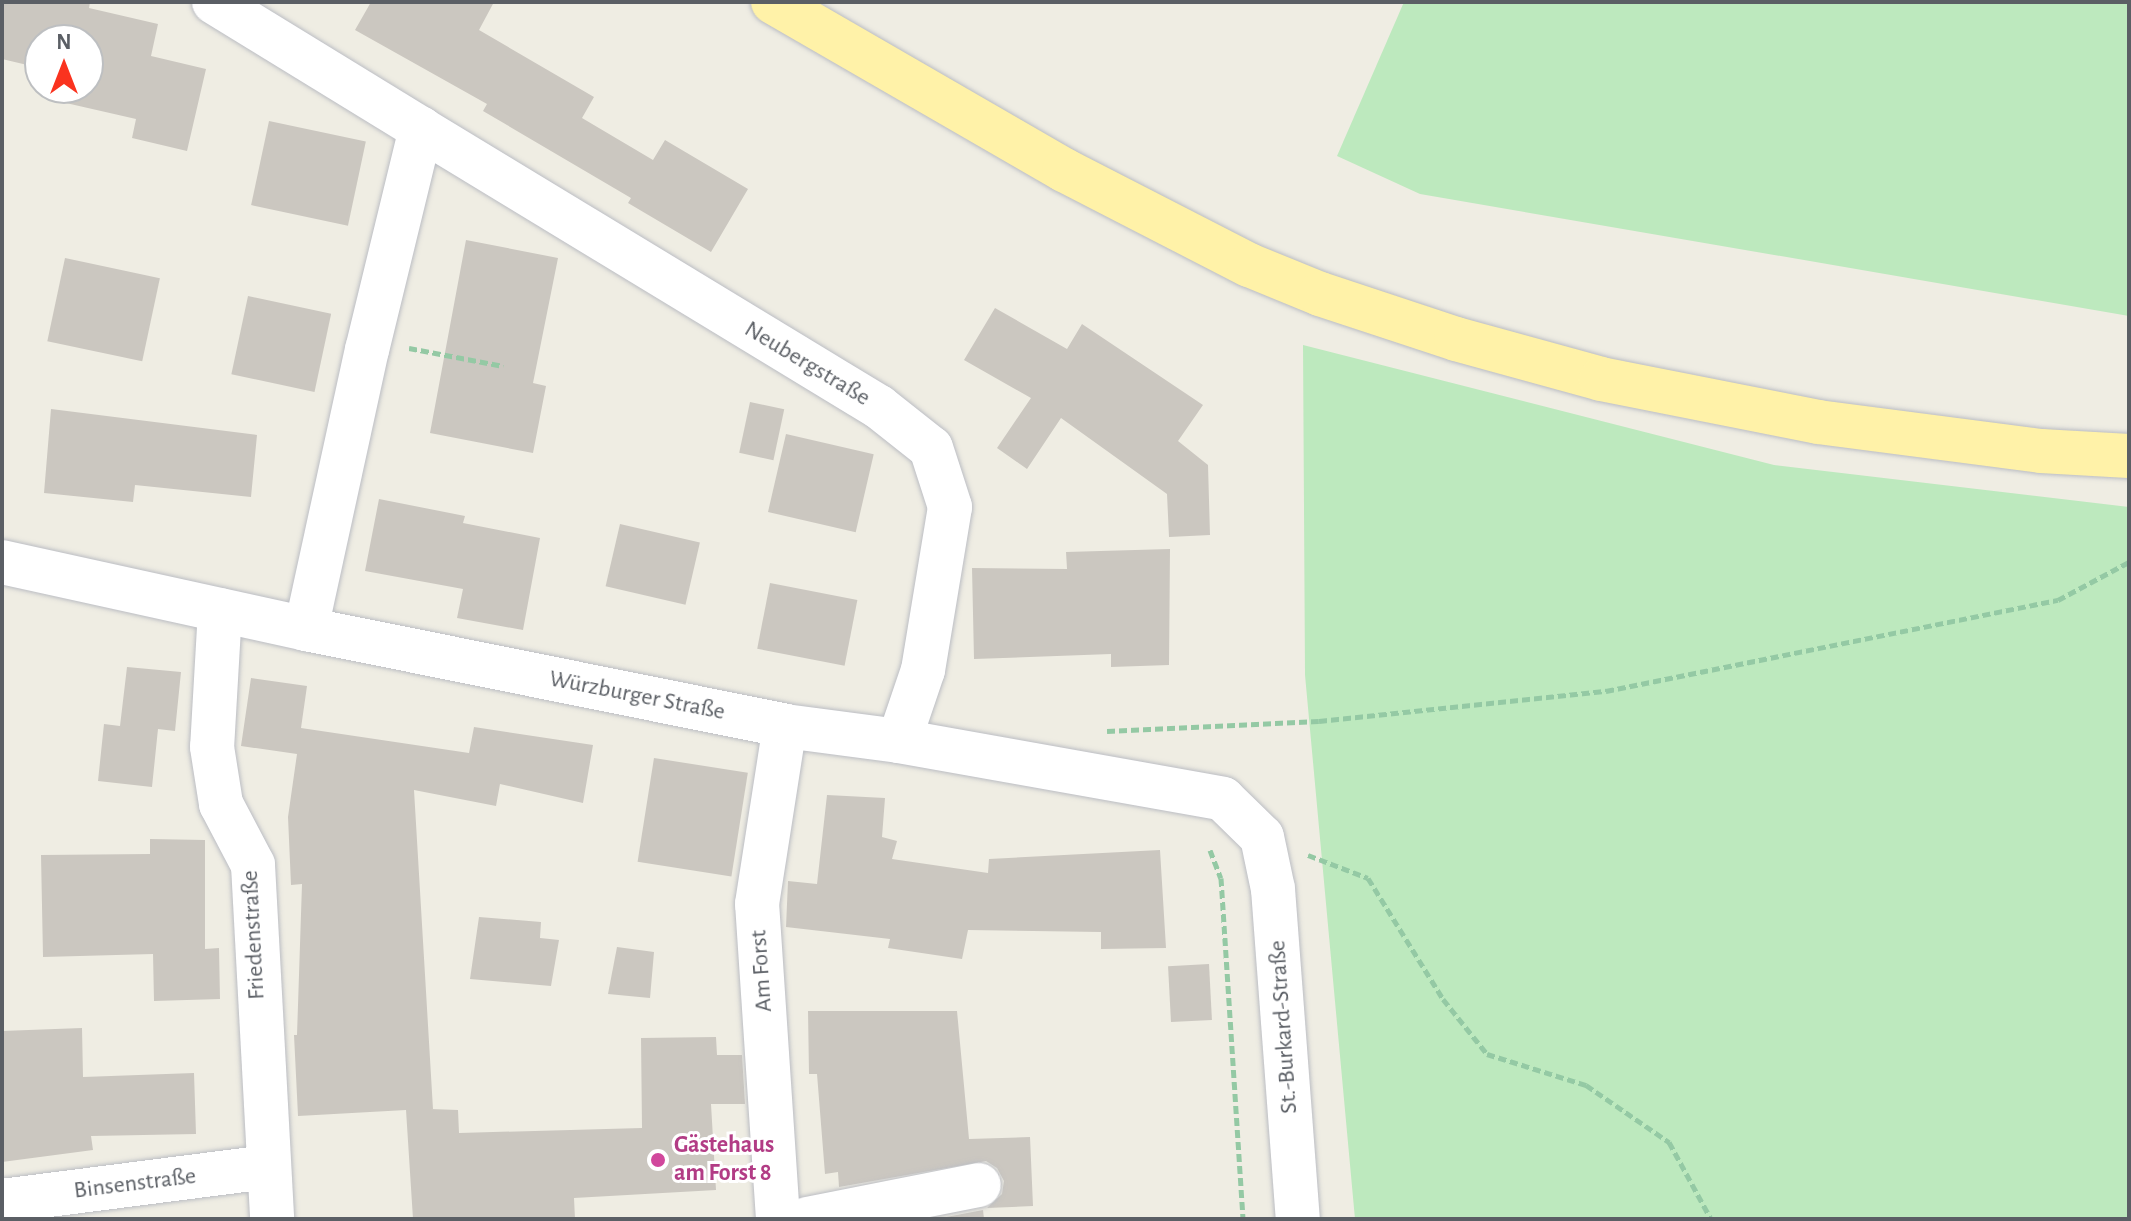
<!DOCTYPE html>
<html>
<head>
<meta charset="utf-8">
<style>
  body { margin:0 }
  #map { position:relative; width:2131px; height:1221px; overflow:hidden; background:#efede3; font-family:"Alegreya Sans",sans-serif }
  div>[style] { position:absolute }
  .green>* { inset:0; background:#bde9be }
  .building>* { inset:0; background:#cbc7c0; transform-origin:0 0 }
  .path>* { height:5px; margin-top:-2.5px; transform-origin:0; background:repeating-linear-gradient(90deg,#94c9a4 0 8px,transparent 0 12px) }
  .roads { filter:drop-shadow(0 0 2px #bbbdc3) drop-shadow(0 0 2px #bbbdc3) }
  .minor>* { height:44px; margin:-22px; padding:0 22px; transform-origin:22px; border-radius:22px; background:#fff }
  .major>* { height:44px; margin:-22px; padding:0 22px; transform-origin:22px; border-radius:22px; background:#fff2a8 }
  .dots>* { width:22px; height:22px; translate:-50% -50%; box-sizing:border-box; border:4px solid #fff; border-radius:50% }
  span { translate:-50% -50%; white-space:nowrap; text-align:center; line-height:1.15; -webkit-text-stroke:6px #fff; paint-order:stroke }
  .street-label { font-size:24px; color:#5b5f65 }
  .hotel-label { font-size:24px; color:#b23c85; font-weight:700 }
  .left { translate:0 -50%; text-align:left }
  .frame { position:absolute; inset:0; border:4px solid #5b5f65; pointer-events:none }
  .north { position:absolute; left:24px; top:24px; width:80px; height:80px; box-sizing:border-box; background:#fff; border:2px solid #bdbfc1; border-radius:50%; rotate:0deg; font-size:22px; font-weight:700; line-height:32px; text-align:center; color:#5b5f65 }
  .north::after { content:''; display:block; margin:auto; width:28px; height:36px; background:#fa331f; clip-path:polygon(50% 0,100% 100%,50% 72%,0 100%) }
</style>
</head>
<body>
<div id="map">
  <div class="green">
    <i style="clip-path:polygon(1404px 2px,2129px 2px,2129px 316px,1420px 194px,1337px 156px)"></i>
    <i style="clip-path:polygon(1303px 345px,1774px 465px,2129px 507px,2129px 1219px,1355px 1219px,1305px 675px)"></i>
  </div>
  <div class="building">
    <i style="clip-path:polygon(2px 2px,90px 2px,89px 8px,158px 24px,151px 56px,206px 69px,187px 151px,132px 138px,136px 119px,66px 103px,70px 88px,88px 88px,88px 40px,40px 40px,40px 68px,2px 59px)"></i>
    <i style="clip-path:polygon(371px 2px,494px 2px,479px 30px,594px 97px,582px 118px,653px 160px,665px 140px,748px 189px,711px 252px,628px 203px,631px 198px,483px 111px,487px 104px,355px 30px)"></i>
    <i style="left:269px;top:121px;width:99px;height:86px;rotate:12deg"></i>
    <i style="clip-path:polygon(466px 240px,558px 258px,533px 383px,546px 386px,533px 453px,430px 433px)"></i>
    <i style="left:65px;top:258px;width:97px;height:85px;rotate:12deg"></i>
    <i style="left:248px;top:296px;width:85px;height:80px;rotate:12deg"></i>
    <i style="clip-path:polygon(995px 308px,1067px 349px,1082px 324px,1203px 405px,1178px 441px,1208px 465px,1210px 535px,1169px 537px,1167px 494px,1061px 418px,1027px 469px,997px 448px,1031px 398px,964px 360px)"></i>
    <i style="left:750px;top:402px;width:35px;height:52px;rotate:12deg"></i>
    <i style="clip-path:polygon(51px 409px,257px 435px,251px 497px,135px 485px,133px 502px,44px 493px)"></i>
    <i style="left:786px;top:434px;width:90px;height:80px;rotate:13deg"></i>
    <i style="clip-path:polygon(379px 499px,465px 516px,463px 523px,540px 538px,523px 630px,457px 618px,463px 589px,365px 571px)"></i>
    <i style="left:620px;top:524px;width:82px;height:64px;rotate:13deg"></i>
    <i style="clip-path:polygon(1170px 549px,1169px 665px,1111px 667px,1111px 654px,974px 659px,972px 568px,1067px 569px,1066px 552px)"></i>
    <i style="left:770px;top:583px;width:89px;height:67px;rotate:11deg"></i>
    <i style="clip-path:polygon(127px 667px,181px 672px,175px 731px,158px 729px,152px 787px,98px 781px,104px 724px,120px 726px)"></i>
    <i style="clip-path:polygon(251px 678px,307px 686px,301px 728px,469px 753px,474px 727px,593px 745px,583px 803px,500px 784px,496px 806px,414px 790px,433px 1109px,430px 1109px,458px 1110px,459px 1133px,642px 1128px,641px 1038px,716px 1037px,717px 1055px,742px 1055px,745px 1104px,711px 1104px,716px 1190px,574px 1198px,575px 1219px,413px 1219px,406px 1110px,298px 1116px,294px 1035px,297px 1035px,302px 884px,291px 885px,288px 817px,297px 754px,241px 746px)"></i>
    <i style="left:654px;top:758px;width:95px;height:105px;rotate:9deg"></i>
    <i style="clip-path:polygon(827px 795px,885px 798px,882px 837px,897px 841px,892px 859px,988px 873px,989px 859px,1160px 850px,1166px 948px,1101px 949px,1101px 932px,968px 930px,962px 959px,888px 948px,890px 939px,786px 927px,788px 881px,817px 884px)"></i>
    <i style="clip-path:polygon(150px 839px,205px 840px,205px 949px,219px 948px,220px 999px,154px 1001px,153px 954px,43px 957px,41px 855px,150px 854px)"></i>
    <i style="clip-path:polygon(479px 917px,541px 922px,540px 938px,559px 940px,551px 986px,470px 979px)"></i>
    <i style="clip-path:polygon(617px 947px,654px 952px,650px 998px,608px 994px)"></i>
    <i style="left:1209px;top:964px;width:56px;height:41px;rotate:87deg"></i>
    <i style="clip-path:polygon(808px 1011px,957px 1011px,969px 1139px,1030px 1137px,1033px 1206px,987px 1208px,1002px 1194px,1004px 1181px,997px 1168px,986px 1161px,839px 1187px,838px 1172px,825px 1174px,817px 1074px,809px 1074px)"></i>
    <i style="clip-path:polygon(82px 1028px,83px 1077px,194px 1073px,196px 1134px,91px 1136px,93px 1150px,2px 1162px,2px 1031px)"></i>
    <i style="clip-path:polygon(983px 1210px,984px 1219px,936px 1219px)"></i>
  </div>
  <div class="path">
    <i style="left:409px;top:348px;width:96px;rotate:10.8deg"></i>
    <i style="left:1107px;top:731px;width:212px;rotate:-2.7deg"></i>
    <i style="left:1319px;top:721px;width:289px;rotate:-6deg"></i>
    <i style="left:1606px;top:691px;width:461px;rotate:-11.4deg"></i>
    <i style="left:2058px;top:600px;width:81px;rotate:-28.2deg"></i>
    <i style="left:1210px;top:850px;width:30px;rotate:69deg"></i>
    <i style="left:1221px;top:878px;width:342px;rotate:86.3deg"></i>
    <i style="left:1308px;top:855px;width:64px;rotate:21deg"></i>
    <i style="left:1368px;top:878px;width:142px;rotate:58.2deg"></i>
    <i style="left:1443px;top:999px;width:70px;rotate:51.3deg"></i>
    <i style="left:1487px;top:1054px;width:104px;rotate:17.4deg"></i>
    <i style="left:1586px;top:1085px;width:101px;rotate:34.5deg"></i>
    <i style="left:1669px;top:1142px;width:88px;rotate:61.4deg"></i>
  </div>
  <div class="roads">
    <div class="minor">
      <i style="left:214px;top:2px;width:243px;rotate:31.5deg"></i>
      <i style="left:2px;top:562px;width:311px;rotate:12.4deg"></i>
      <i style="left:306px;top:629px;width:489px;rotate:11.4deg"></i>
      <i style="left:785px;top:726px;width:115px;rotate:7.5deg"></i>
      <i style="left:899px;top:741px;width:329px;rotate:10.1deg"></i>
      <i style="left:1223px;top:799px;width:54px;rotate:44.3deg"></i>
      <i style="left:1262px;top:837px;width:53px;rotate:78.1deg"></i>
      <i style="left:1273px;top:889px;width:331px;rotate:85.7deg"></i>
      <i style="left:220px;top:610px;width:137px;rotate:93.3deg"></i>
      <i style="left:212px;top:747px;width:58px;rotate:81deg"></i>
      <i style="left:221px;top:804px;width:69px;rotate:62.3deg"></i>
      <i style="left:253px;top:865px;width:355px;rotate:86.9deg"></i>
      <i style="left:306px;top:629px;width:286px;rotate:-77.7deg"></i>
      <i style="left:367px;top:350px;width:228px;rotate:-76.3deg"></i>
      <i style="left:421px;top:129px;width:536px;rotate:31.26deg"></i>
      <i style="left:879px;top:407px;width:66px;rotate:38.3deg"></i>
      <i style="left:931px;top:448px;width:62px;rotate:72.1deg"></i>
      <i style="left:950px;top:507px;width:165px;rotate:99.4deg"></i>
      <i style="left:923px;top:670px;width:75px;rotate:108.7deg"></i>
      <i style="left:2px;top:1201px;width:267px;rotate:-7.3deg"></i>
      <i style="left:778px;top:1219px;width:316px;rotate:-93.8deg"></i>
      <i style="left:757px;top:904px;width:180px;rotate:-81.1deg"></i>
      <i style="left:807px;top:1219px;width:175px;rotate:-11.2deg"></i>
    </div>
    <div class="major">
      <i style="left:773px;top:2px;width:336px;rotate:30deg"></i>
      <i style="left:1064px;top:170px;width:208px;rotate:27.2deg"></i>
      <i style="left:1249px;top:265px;width:77px;rotate:22.2deg"></i>
      <i style="left:1320px;top:294px;width:143px;rotate:18.3deg"></i>
      <i style="left:1456px;top:339px;width:150px;rotate:15.4deg"></i>
      <i style="left:1601px;top:379px;width:221px;rotate:11.2deg"></i>
      <i style="left:1818px;top:422px;width:225px;rotate:7.4deg"></i>
      <i style="left:2041px;top:451px;width:88px;rotate:3.3deg"></i>
    </div>
  </div>
  <div class="dots">
    <i style="left:658px;top:1160px;background:#d1479c"></i>
  </div>
  <div class="street-label">
    <span style="left:807px;top:364px;rotate:31deg">Neubergstraße</span>
    <span style="left:637px;top:696px;rotate:11deg">Würzburger Straße</span>
    <span style="left:254px;top:935px;rotate:-93deg">Friedenstraße</span>
    <span style="left:762px;top:971px;rotate:-94deg">Am Forst</span>
    <span style="left:1284px;top:1027px;rotate:-94deg">St.-Burkard-Straße</span>
    <span style="left:135px;top:1184px;rotate:-7deg">Binsenstraße</span>
  </div>
  <div class="hotel-label">
    <span class="left" style="left:674px;top:1160px">Gästehaus<br>am Forst 8</span>
  </div>
  <div class="frame"></div>
  <div class="north">N</div>
</div>
</body>
</html>
